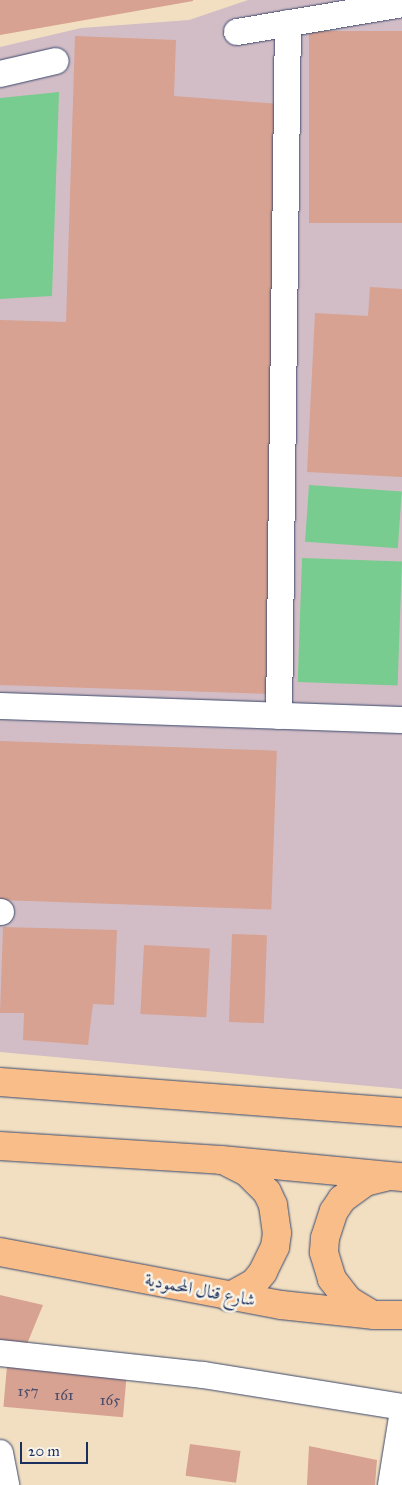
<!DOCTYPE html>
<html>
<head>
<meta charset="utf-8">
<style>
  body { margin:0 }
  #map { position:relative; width:402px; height:1485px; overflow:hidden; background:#f2dfc1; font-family:"IM FELL Great Primer",Amiri,serif }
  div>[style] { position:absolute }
  .industrial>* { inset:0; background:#d2bdc6 }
  .green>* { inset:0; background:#79cc8f; transform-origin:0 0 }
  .building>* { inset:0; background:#d7a291; transform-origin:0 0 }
  .roads { filter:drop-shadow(0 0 1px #3b496d) drop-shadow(0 0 1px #3b496d) }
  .minor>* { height:26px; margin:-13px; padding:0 13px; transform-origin:13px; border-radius:13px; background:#fff }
  .major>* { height:28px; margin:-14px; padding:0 14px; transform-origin:14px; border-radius:14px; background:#f8bd88 }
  span { translate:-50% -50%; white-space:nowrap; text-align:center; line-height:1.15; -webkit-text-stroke:5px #f7f3e8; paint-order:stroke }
  .number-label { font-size:15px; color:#4a4c6b }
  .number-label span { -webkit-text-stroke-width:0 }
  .street-label { font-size:18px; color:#1b2f5e }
  .scale { position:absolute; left:20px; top:1442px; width:68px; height:22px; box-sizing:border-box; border:2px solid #1b2f5e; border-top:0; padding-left:6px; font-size:15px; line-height:18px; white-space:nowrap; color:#1b2f5e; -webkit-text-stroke:4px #f7f3e8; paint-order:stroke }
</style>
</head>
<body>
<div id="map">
  <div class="industrial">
    <i style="clip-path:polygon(248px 0,402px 0,402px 1089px,0 1052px,0 47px,81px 28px,189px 20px)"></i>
  </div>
  <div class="green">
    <i style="clip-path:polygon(59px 92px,52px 296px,0 299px,0 98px)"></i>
    <i style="left:309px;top:485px;width:93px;height:57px;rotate:4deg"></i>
    <i style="left:302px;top:558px;width:100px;height:124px;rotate:2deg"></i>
  </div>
  <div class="building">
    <i style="clip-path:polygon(0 0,193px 0,193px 1px,0 35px)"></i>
    <i style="left:402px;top:31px;width:192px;height:93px;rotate:90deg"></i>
    <i style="clip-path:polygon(75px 36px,176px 40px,174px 96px,280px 104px,270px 694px,0 685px,0 320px,66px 322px)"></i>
    <i style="clip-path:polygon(370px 287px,402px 289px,402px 477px,307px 472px,315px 313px,368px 316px)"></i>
    <i style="left:0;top:741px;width:277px;height:159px;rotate:2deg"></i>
    <i style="clip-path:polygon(3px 927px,117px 930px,114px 1005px,93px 1004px,88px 1045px,23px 1040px,24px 1013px,0 1013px)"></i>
    <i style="left:232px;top:934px;width:35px;height:88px;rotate:2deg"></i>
    <i style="left:144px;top:945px;width:66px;height:69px;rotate:3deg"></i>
    <i style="clip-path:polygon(0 1295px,43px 1305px,27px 1344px,0 1344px)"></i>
    <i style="left:7px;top:1366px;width:120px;height:41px;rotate:5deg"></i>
    <i style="left:190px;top:1444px;width:51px;height:32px;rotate:8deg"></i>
    <i style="clip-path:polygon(309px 1446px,377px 1460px,375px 1485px,307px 1485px)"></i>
  </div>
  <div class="roads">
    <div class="minor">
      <i style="left:237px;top:32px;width:167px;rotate:-9.6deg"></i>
      <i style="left:0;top:74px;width:57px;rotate:-13.1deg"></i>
      <i style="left:0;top:706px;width:402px;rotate:2deg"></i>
      <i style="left:279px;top:716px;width:693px;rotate:-89.26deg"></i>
      <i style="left:0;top:912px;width:1px"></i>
      <i style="left:0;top:1353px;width:204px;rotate:6.2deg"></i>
      <i style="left:203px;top:1375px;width:202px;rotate:9.1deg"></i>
      <i style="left:0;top:1453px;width:33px;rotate:79deg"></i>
      <i style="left:391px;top:1485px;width:69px;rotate:-80.8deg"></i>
    </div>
    <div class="major">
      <i style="left:0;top:1082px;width:403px;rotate:4.3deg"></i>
      <i style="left:0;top:1146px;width:221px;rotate:3.6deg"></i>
      <i style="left:221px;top:1160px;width:182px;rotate:5.4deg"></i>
      <i style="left:229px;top:1163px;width:20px;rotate:27deg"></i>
      <i style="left:247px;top:1172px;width:28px;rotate:45deg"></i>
      <i style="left:267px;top:1192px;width:14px;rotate:65deg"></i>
      <i style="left:273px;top:1205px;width:28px;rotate:82deg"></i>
      <i style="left:277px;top:1233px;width:14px;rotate:98deg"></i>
      <i style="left:275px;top:1247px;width:28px;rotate:116deg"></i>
      <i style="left:263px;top:1272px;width:14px;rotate:129deg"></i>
      <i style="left:254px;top:1283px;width:29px;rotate:151deg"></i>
      <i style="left:0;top:1252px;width:286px;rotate:10.7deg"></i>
      <i style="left:281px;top:1305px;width:94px;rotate:6.1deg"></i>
      <i style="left:374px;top:1315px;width:28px"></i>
      <i style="left:371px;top:1314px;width:26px;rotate:-149deg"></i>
      <i style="left:349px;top:1301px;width:28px;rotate:-128deg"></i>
      <i style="left:332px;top:1279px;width:28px;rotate:-107deg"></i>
      <i style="left:324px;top:1252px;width:14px;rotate:-86deg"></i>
      <i style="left:325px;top:1238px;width:28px;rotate:-72deg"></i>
      <i style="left:334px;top:1211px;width:14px;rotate:-56deg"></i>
      <i style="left:342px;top:1199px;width:29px;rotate:-36deg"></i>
      <i style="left:365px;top:1182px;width:21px;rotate:-14deg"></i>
    </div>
  </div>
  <div class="number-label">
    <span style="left:28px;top:1392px">157</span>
    <span style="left:64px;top:1396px">161</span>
    <span style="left:110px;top:1401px">165</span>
  </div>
  <div class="street-label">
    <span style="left:200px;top:1290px;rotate:11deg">شارع قنال المحمودية</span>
  </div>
  <div class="scale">20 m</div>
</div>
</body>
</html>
